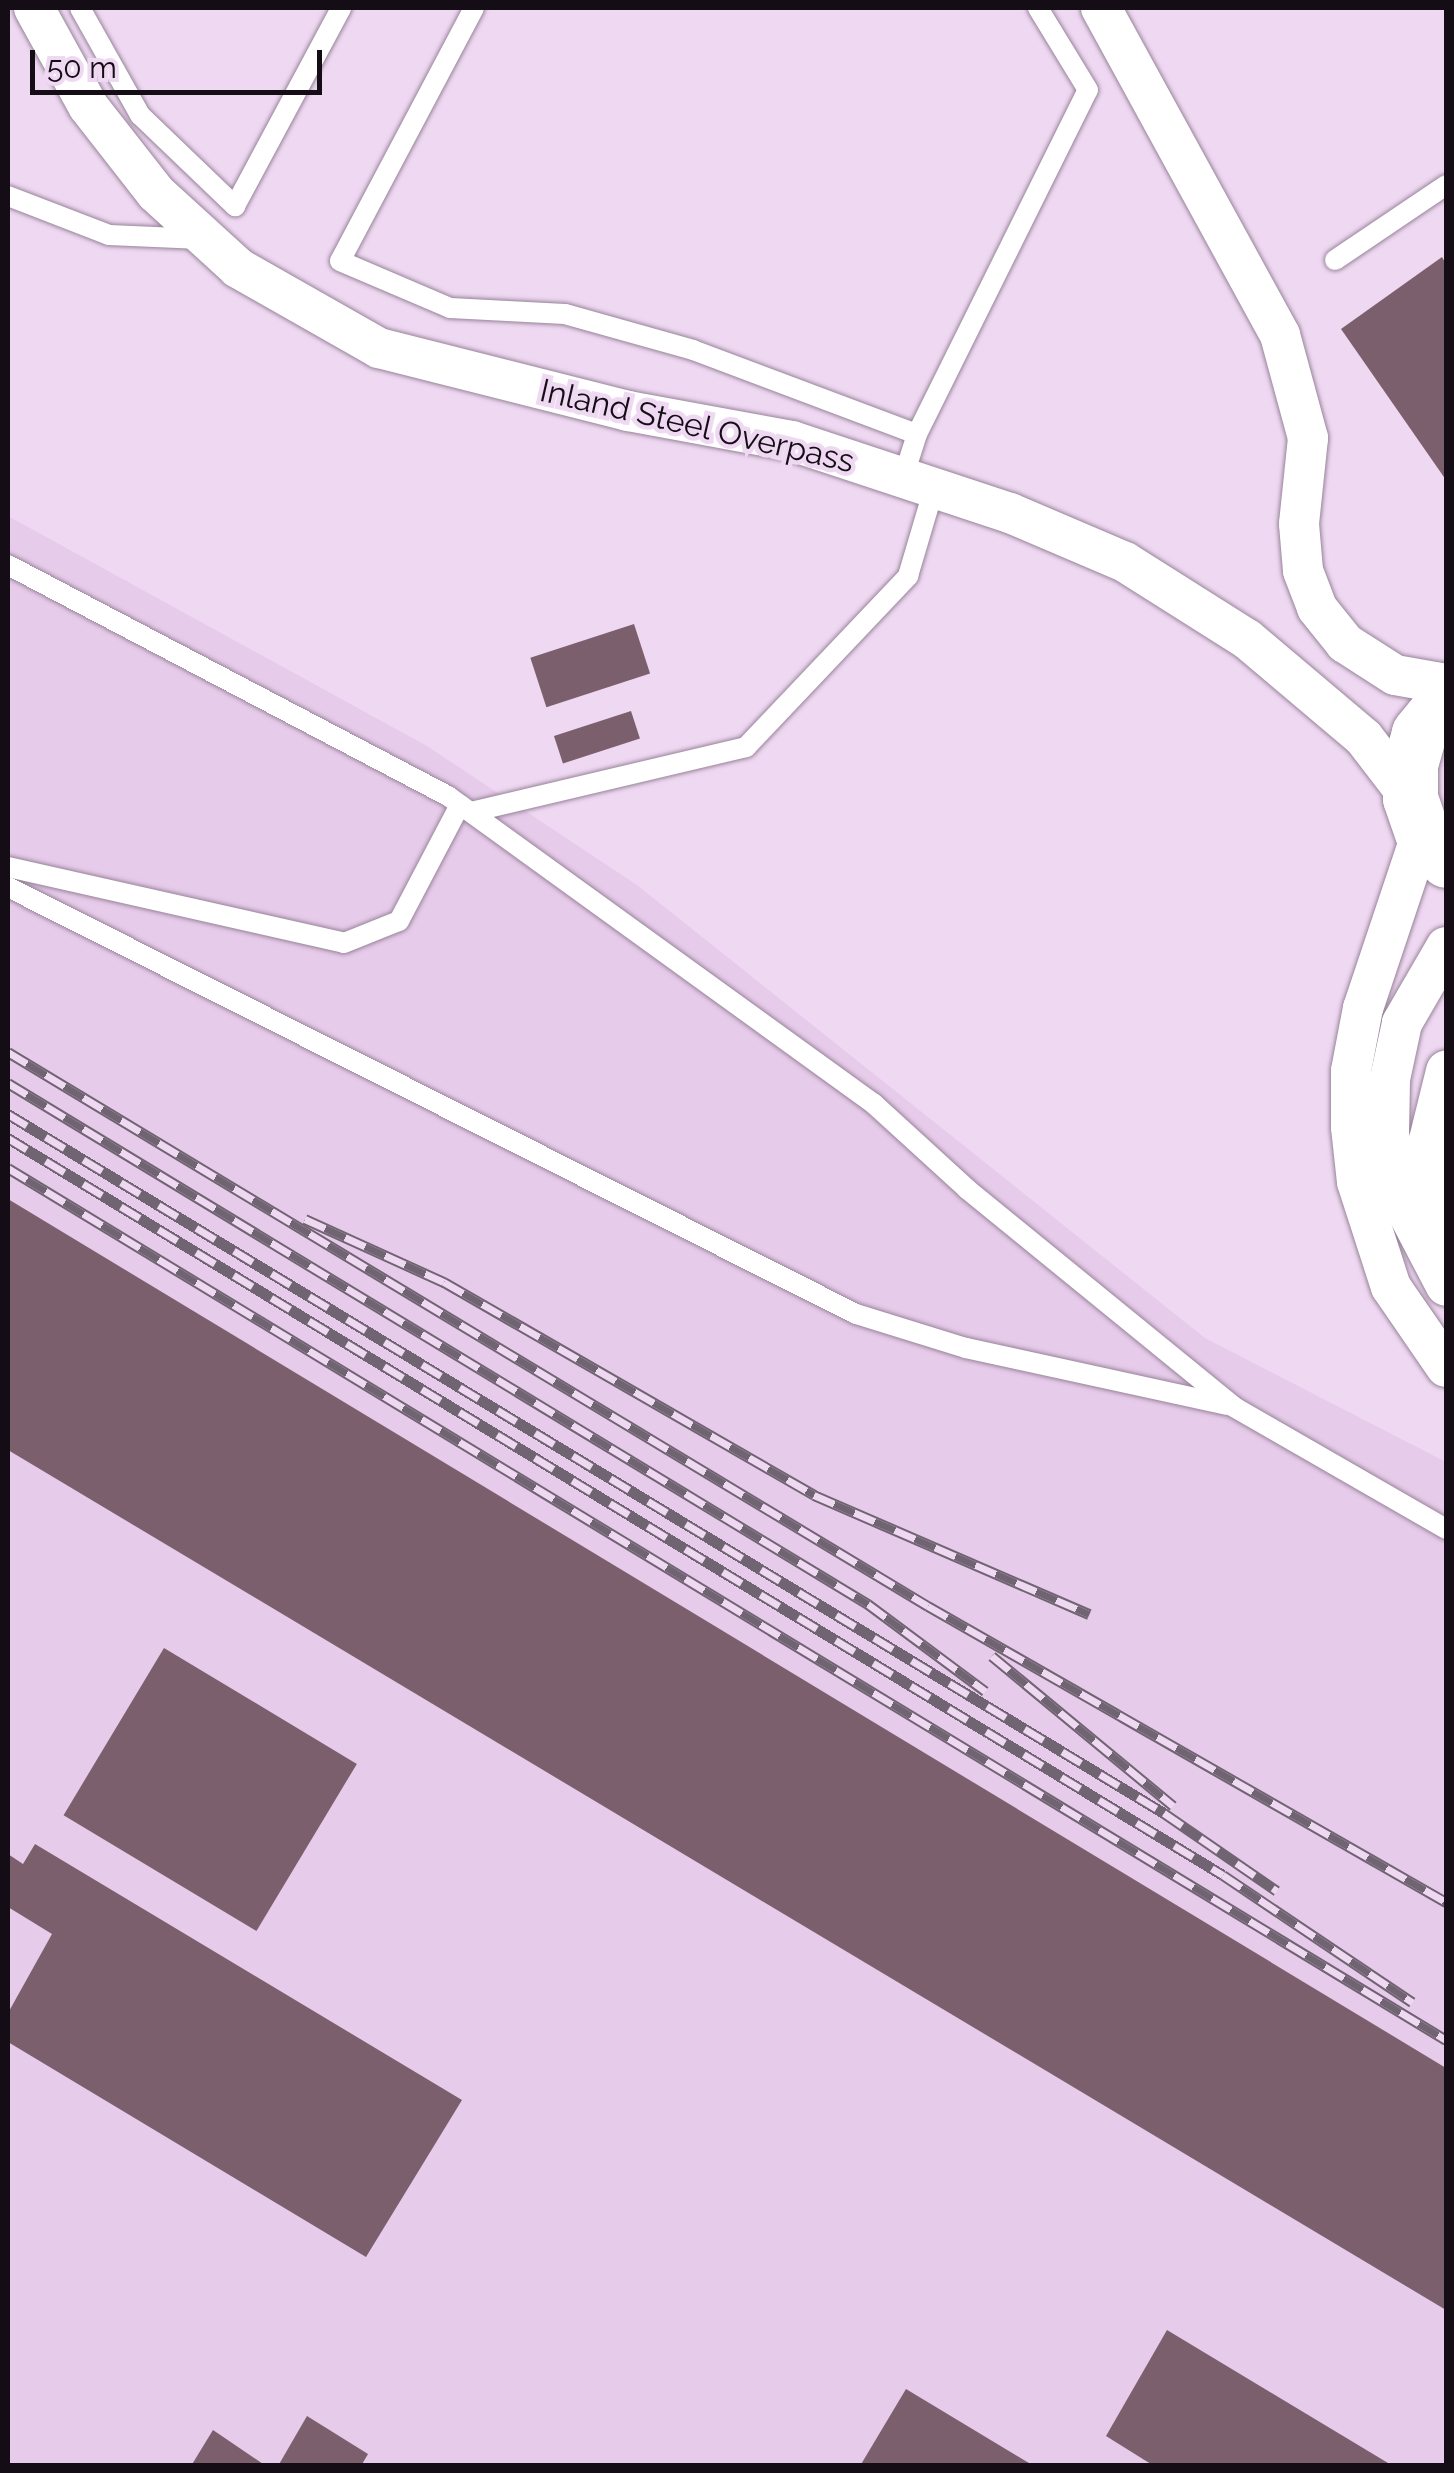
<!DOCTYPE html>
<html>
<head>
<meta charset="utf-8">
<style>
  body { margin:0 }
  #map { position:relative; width:1454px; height:2473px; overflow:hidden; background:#efd9f2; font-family:Raleway,sans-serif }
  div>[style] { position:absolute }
  .built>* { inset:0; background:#e7cbea }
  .building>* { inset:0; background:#7c5f6c; transform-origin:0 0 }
  .roads { filter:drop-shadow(0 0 2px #97839a) drop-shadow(0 0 2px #97839a) }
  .service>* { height:20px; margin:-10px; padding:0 10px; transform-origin:10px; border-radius:10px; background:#fff }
  .minor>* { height:40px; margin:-20px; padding:0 20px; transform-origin:20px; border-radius:20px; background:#fff }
  .secondary>* { height:55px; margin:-27.5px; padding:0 27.5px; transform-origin:27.5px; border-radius:27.5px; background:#fff }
  .rail>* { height:11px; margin-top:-5.5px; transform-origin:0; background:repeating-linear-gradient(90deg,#efd9f2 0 22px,#706372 0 44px); box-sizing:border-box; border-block:2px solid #706372 }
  span { translate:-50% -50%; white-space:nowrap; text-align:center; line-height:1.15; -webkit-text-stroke:9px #efd9f2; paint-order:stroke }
  .street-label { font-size:32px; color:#140d15 }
  .frame { position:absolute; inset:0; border:10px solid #140d15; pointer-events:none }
  .scale { position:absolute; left:30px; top:50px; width:292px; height:45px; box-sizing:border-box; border:5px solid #140d15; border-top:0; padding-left:12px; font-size:30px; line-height:35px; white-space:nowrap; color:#140d15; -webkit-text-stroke:8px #efd9f2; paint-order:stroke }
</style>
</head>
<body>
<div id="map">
  <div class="built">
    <i style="clip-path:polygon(8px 516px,427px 746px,637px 885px,1205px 1338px,1446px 1462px,1446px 2465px,8px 2465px)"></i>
  </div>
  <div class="building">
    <i style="clip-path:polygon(1442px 257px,1446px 264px,1446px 480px,1341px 329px)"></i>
    <i style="left:634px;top:624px;width:52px;height:109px;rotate:72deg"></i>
    <i style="left:631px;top:711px;width:29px;height:81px;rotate:72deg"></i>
    <i style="clip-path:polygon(8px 1199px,1446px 2068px,1446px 2310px,8px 1450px)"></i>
    <i style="left:164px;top:1648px;width:225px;height:195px;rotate:31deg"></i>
    <i style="clip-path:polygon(35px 1844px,462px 2100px,366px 2257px,8px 2042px,8px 2013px,52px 1934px,8px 1907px,8px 1854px,23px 1864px)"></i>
    <i style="clip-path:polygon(1167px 2330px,1393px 2466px,1154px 2466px,1106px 2436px)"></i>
    <i style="clip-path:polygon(906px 2389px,1034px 2466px,860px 2466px)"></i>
    <i style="clip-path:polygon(307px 2416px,368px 2454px,361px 2466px,278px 2466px)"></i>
    <i style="clip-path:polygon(213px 2430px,266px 2466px,191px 2466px)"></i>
  </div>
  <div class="roads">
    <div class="service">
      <i style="left:80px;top:8px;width:123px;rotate:60.7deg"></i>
      <i style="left:140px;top:115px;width:132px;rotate:43.8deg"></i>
      <i style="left:235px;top:206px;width:225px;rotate:-61.8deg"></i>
      <i style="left:474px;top:8px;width:286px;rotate:117.9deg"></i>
      <i style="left:340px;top:261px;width:120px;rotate:23.1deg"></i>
      <i style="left:450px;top:308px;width:115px;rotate:3deg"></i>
      <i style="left:565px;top:314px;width:133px;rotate:15.7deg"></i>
      <i style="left:693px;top:350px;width:239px;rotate:20.6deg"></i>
      <i style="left:8px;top:196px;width:108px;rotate:21.1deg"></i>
      <i style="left:109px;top:235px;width:92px;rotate:2.5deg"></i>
      <i style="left:1335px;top:260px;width:134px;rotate:-34deg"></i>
      <i style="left:903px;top:478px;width:46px;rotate:-72.3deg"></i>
      <i style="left:917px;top:434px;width:384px;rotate:-63.6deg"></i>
      <i style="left:1088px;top:90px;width:96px;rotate:-121.4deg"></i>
      <i style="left:8px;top:565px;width:497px;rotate:27.7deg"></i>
      <i style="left:448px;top:796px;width:526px;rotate:35.87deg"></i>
      <i style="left:874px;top:1104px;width:126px;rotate:42.4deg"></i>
      <i style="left:967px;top:1189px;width:345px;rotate:39.2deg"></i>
      <i style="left:1234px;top:1407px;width:245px;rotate:29.9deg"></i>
      <i style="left:471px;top:812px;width:283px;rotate:-13.3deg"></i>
      <i style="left:746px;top:747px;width:236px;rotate:-46.5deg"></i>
      <i style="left:908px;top:576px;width:92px;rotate:-73.5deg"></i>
      <i style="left:8px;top:867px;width:344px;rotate:12.7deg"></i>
      <i style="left:344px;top:943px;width:59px;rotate:-21.8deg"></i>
      <i style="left:399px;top:921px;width:131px;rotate:-62.3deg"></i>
      <i style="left:8px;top:887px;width:949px;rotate:26.73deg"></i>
      <i style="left:856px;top:1314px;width:115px;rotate:17.2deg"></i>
      <i style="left:966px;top:1348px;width:268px;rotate:12.3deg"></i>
    </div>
    <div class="minor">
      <i style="left:34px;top:8px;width:112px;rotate:61.1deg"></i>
      <i style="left:88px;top:106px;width:110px;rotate:52deg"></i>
      <i style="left:156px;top:193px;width:111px;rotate:42.4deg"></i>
      <i style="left:238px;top:268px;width:162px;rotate:29.6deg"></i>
      <i style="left:379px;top:348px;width:257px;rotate:14.2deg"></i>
      <i style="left:628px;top:411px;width:167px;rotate:10.4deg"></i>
      <i style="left:792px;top:441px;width:230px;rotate:18.3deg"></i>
      <i style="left:1010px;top:513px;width:125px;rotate:23.1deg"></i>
      <i style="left:1125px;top:562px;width:144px;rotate:32.3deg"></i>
      <i style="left:1247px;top:639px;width:153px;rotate:40.2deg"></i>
      <i style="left:1364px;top:738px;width:76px;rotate:52.5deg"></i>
      <i style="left:1101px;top:8px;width:373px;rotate:61.3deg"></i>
      <i style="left:1280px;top:335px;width:107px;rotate:74.8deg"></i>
      <i style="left:1308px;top:438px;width:86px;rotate:96deg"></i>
      <i style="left:1299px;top:524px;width:47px;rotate:85.1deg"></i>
      <i style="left:1303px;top:571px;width:40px;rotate:69deg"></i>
      <i style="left:1317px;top:608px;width:45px;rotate:51.3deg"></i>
      <i style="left:1345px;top:643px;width:59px;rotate:32.6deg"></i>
      <i style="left:1395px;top:675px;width:52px;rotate:10deg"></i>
      <i style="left:1422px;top:832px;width:186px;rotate:108.5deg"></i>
      <i style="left:1363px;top:1008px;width:64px;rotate:100.8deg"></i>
      <i style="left:1351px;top:1071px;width:56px;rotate:90deg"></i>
      <i style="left:1351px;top:1127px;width:55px;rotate:83.8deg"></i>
      <i style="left:1357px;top:1182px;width:110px;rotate:72.1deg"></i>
      <i style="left:1391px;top:1287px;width:97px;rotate:55.5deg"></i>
      <i style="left:1446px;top:947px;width:88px;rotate:120.1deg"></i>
      <i style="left:1402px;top:1023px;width:57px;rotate:102.1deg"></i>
      <i style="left:1390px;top:1079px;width:55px;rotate:91deg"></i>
      <i style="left:1389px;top:1134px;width:65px;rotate:80.2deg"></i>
      <i style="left:1400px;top:1198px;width:99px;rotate:62.4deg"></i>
      <i style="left:1440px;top:1245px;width:90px;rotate:-99.6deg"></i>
      <i style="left:1425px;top:1156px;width:88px;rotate:-76.1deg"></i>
    </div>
    <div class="secondary">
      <i style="left:1446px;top:700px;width:43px;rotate:129.3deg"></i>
      <i style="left:1419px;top:733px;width:33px;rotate:106deg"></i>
      <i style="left:1410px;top:765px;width:33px;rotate:90deg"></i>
      <i style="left:1410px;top:798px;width:36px;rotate:71deg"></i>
      <i style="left:1422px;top:832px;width:37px;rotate:49deg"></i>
    </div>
  </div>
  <div class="rail">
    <i style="left:8px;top:1052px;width:1074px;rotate:31.06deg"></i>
    <i style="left:928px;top:1606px;width:597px;rotate:29.74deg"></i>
    <i style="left:8px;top:1083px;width:1006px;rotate:31.21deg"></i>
    <i style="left:868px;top:1604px;width:146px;rotate:36.6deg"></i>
    <i style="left:8px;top:1114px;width:1351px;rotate:31.16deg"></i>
    <i style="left:1164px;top:1813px;width:137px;rotate:34.6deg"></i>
    <i style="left:8px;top:1138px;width:1421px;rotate:31.24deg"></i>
    <i style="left:1223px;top:1875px;width:228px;rotate:33.9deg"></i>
    <i style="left:8px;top:1168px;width:1682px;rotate:31.23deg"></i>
    <i style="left:305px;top:1219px;width:153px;rotate:24.4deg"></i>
    <i style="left:444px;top:1282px;width:427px;rotate:29.9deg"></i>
    <i style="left:814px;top:1495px;width:300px;rotate:23.4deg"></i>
    <i style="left:992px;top:1656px;width:235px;rotate:39.6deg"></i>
  </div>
  <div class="street-label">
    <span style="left:697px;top:426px;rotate:13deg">Inland Steel Overpass</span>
  </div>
  <div class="frame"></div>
  <div class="scale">50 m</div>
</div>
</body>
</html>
